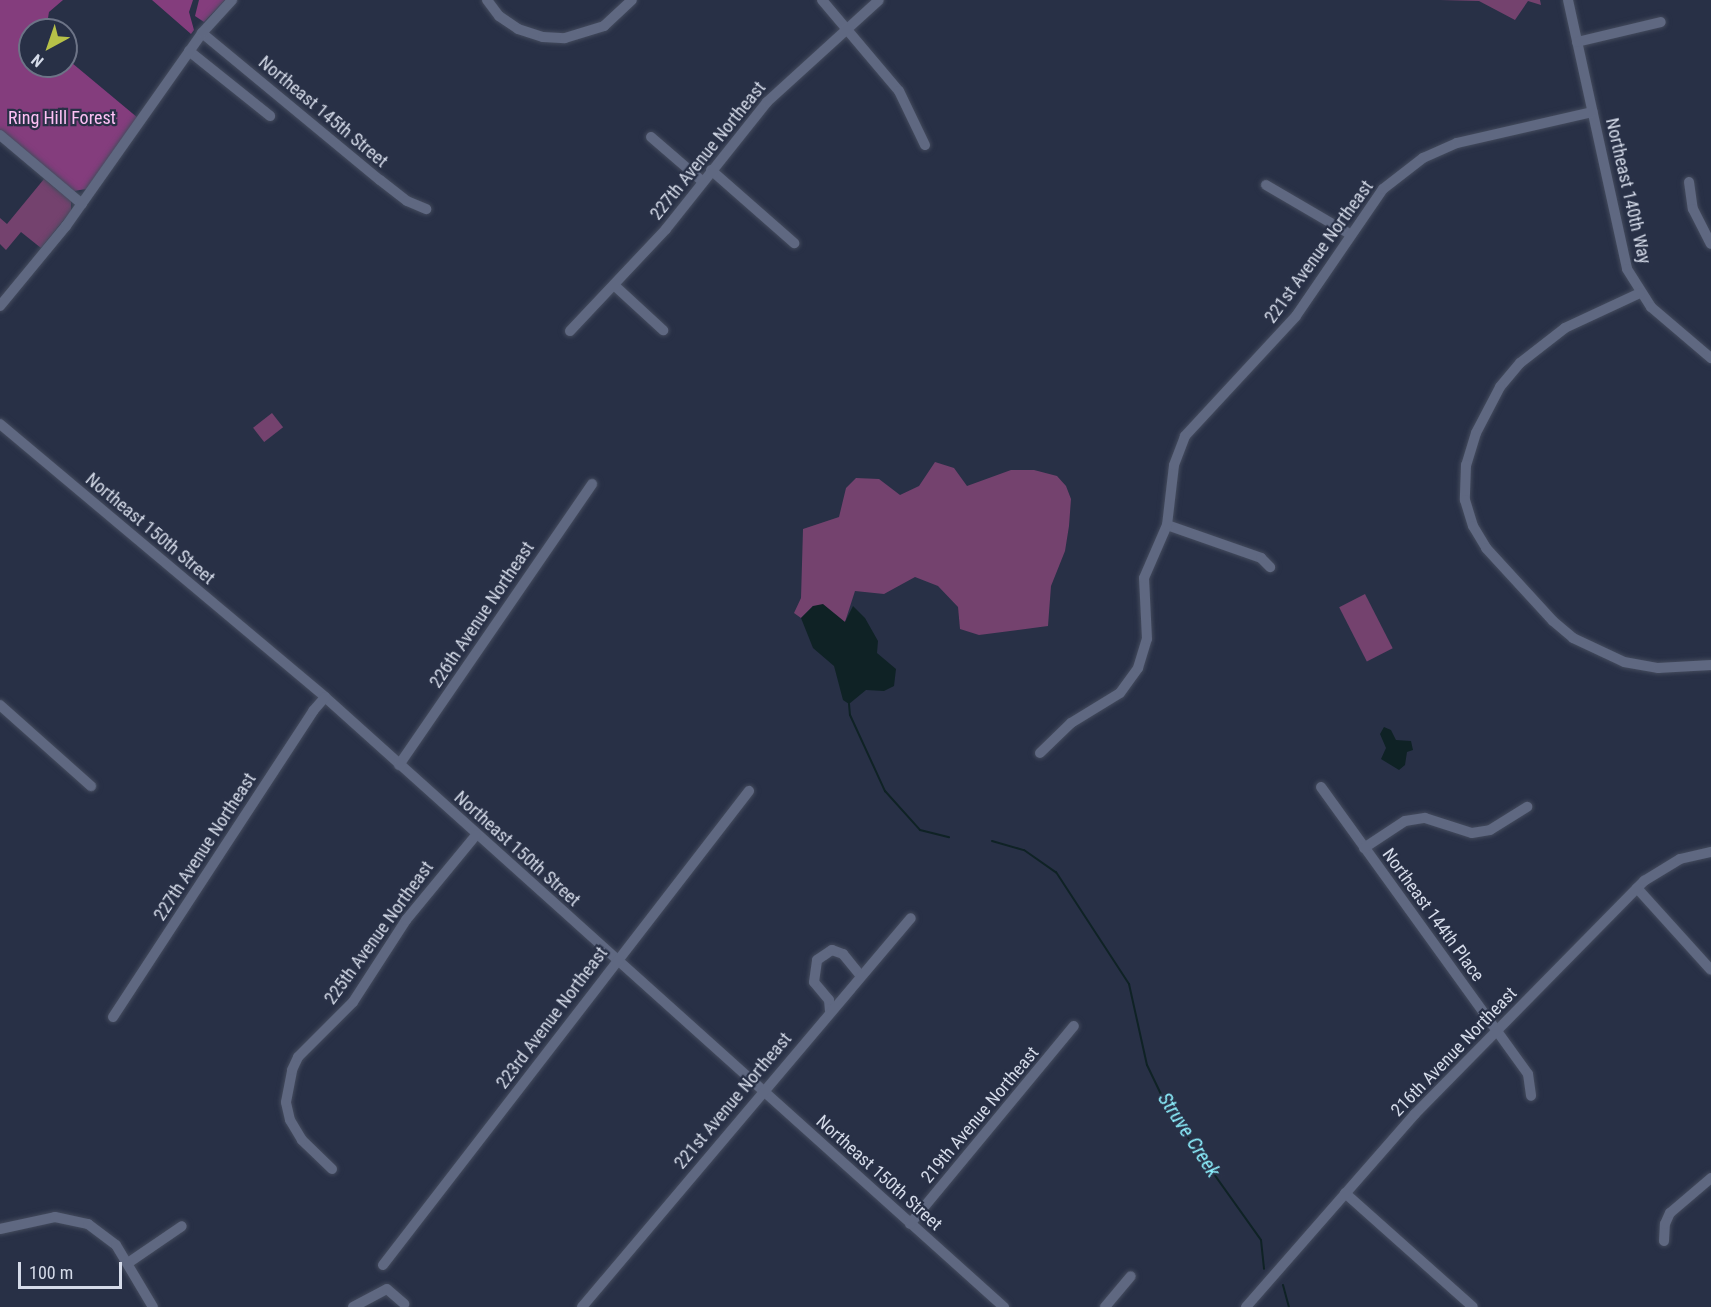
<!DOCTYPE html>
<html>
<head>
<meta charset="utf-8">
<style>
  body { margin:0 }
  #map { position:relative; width:1711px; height:1307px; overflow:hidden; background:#283046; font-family:"Roboto Condensed",sans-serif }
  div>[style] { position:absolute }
  .green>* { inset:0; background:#74426e; transform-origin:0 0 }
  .forest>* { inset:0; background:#843d7d }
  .water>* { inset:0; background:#0f2225 }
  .stream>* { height:2px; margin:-1px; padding:0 1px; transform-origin:1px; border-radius:1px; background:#0f2225 }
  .roads { filter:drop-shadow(0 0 2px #444b5d) drop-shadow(0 0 2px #444b5d) }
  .minor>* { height:10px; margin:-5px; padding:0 5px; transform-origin:5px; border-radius:5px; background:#5f6881 }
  span { translate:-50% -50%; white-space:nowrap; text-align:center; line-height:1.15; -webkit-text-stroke:4.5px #283046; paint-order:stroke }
  .street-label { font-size:18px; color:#d5dbe9 }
  .park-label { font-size:18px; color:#fdc1f5 }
  .water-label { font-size:20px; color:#8df1ff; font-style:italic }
  .north { position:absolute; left:18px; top:18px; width:60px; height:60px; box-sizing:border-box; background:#283046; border:2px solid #6d7487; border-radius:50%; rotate:220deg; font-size:16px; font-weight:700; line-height:24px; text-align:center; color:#d5dbe9 }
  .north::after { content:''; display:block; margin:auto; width:21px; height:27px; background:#b7c148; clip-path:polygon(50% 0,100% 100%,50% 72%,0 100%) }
  .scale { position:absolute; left:18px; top:1262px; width:104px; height:27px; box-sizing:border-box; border:3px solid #d5dbe9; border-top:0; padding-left:8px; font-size:18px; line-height:21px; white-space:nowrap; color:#d5dbe9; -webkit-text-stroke:4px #283046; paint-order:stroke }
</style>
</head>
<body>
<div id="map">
  <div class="green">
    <i style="clip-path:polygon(1440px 0,1540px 0,1541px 5px,1528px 1px,1515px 20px,1479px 1px)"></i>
    <i style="clip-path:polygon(44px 179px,71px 201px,71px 211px,41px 248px,21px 232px,6px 250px,0 244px,0 218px,7px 224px)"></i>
    <i style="left:272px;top:413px;width:18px;height:24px;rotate:52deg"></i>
    <i style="clip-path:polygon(935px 462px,954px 468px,967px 486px,1011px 470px,1034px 470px,1057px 476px,1066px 486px,1071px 499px,1069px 526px,1065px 551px,1051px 586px,1048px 626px,979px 635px,960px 629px,958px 607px,938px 586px,915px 577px,884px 594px,855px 591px,845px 622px,813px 606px,801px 618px,794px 613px,801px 598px,803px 529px,839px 517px,846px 488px,856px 478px,879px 479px,900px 495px,919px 486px)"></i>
    <i style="left:1365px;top:594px;width:61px;height:29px;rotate:63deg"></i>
  </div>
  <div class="forest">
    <i style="clip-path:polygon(0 0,63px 0,49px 12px,46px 30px,30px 30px,30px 66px,66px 66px,66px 58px,138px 118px,86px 189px,74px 191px,0 130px)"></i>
    <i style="clip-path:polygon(152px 0,193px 0,189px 12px,194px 30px,191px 34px)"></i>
    <i style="clip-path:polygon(199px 0,225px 0,204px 22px,195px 16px)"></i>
  </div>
  <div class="water">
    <i style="clip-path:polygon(823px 604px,845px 622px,853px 606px,865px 618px,878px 641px,877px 653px,896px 669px,894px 686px,884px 691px,866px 690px,849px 704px,843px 700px,834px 666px,813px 648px,801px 618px,813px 606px)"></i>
    <i style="clip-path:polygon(1384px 727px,1391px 730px,1396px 740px,1411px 741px,1413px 750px,1407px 752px,1405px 765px,1399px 770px,1381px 759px,1386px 748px,1380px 734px)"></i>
  </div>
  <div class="stream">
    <i style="left:849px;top:704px;width:11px;rotate:85deg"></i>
    <i style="left:850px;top:715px;width:84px;rotate:65.3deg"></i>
    <i style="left:885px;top:791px;width:52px;rotate:48.1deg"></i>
    <i style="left:920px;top:830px;width:30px;rotate:14deg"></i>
    <i style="left:992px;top:841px;width:33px;rotate:16deg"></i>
    <i style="left:1024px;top:850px;width:39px;rotate:35deg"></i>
    <i style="left:1056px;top:872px;width:134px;rotate:56.9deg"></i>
    <i style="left:1129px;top:984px;width:83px;rotate:77.5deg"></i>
    <i style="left:1147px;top:1065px;width:51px;rotate:64.4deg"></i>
    <i style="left:1169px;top:1111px;width:158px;rotate:54.5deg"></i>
    <i style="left:1261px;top:1240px;width:29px;rotate:84deg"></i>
    <i style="left:1283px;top:1285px;width:23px;rotate:75deg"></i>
  </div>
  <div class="roads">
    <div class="minor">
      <i style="left:487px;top:0;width:20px;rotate:53deg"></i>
      <i style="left:499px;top:16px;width:23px;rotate:34deg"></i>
      <i style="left:518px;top:29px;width:26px;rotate:18deg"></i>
      <i style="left:543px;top:37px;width:22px;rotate:3deg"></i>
      <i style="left:565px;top:38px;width:41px;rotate:-17.1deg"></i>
      <i style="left:604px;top:26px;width:38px;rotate:-43deg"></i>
      <i style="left:822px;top:0;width:119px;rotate:49.8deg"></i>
      <i style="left:899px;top:91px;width:60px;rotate:64.3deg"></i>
      <i style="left:1568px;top:0;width:275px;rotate:77.6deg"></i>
      <i style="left:1627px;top:269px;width:45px;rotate:57.7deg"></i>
      <i style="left:1651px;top:307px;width:79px;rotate:40.4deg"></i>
      <i style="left:202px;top:33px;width:231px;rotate:39.6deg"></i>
      <i style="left:380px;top:180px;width:34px;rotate:38deg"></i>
      <i style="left:407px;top:201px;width:21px;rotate:23deg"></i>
      <i style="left:1577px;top:42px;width:86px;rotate:-13.4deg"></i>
      <i style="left:189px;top:51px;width:104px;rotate:38.7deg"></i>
      <i style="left:0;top:135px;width:107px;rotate:40.1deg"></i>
      <i style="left:651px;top:137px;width:67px;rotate:40.8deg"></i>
      <i style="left:711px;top:170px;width:111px;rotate:41.3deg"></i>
      <i style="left:1689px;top:182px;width:27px;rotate:82deg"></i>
      <i style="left:1693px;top:209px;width:39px;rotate:63deg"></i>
      <i style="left:1266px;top:185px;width:97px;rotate:30.3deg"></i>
      <i style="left:614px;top:285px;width:67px;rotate:42.6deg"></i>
      <i style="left:1640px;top:293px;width:83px;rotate:155deg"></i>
      <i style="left:1565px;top:328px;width:57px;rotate:142.1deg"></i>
      <i style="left:1520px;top:363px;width:31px;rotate:130deg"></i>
      <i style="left:1500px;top:387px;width:52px;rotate:117.6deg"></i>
      <i style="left:1476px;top:433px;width:34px;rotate:107deg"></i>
      <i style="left:1466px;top:465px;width:35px;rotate:92deg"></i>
      <i style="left:1465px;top:500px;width:27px;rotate:73deg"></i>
      <i style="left:1473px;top:526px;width:26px;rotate:59deg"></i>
      <i style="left:1486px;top:548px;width:99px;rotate:47.5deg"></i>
      <i style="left:1553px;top:621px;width:26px;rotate:40deg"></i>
      <i style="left:1573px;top:638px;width:56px;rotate:25.2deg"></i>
      <i style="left:1624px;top:662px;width:35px;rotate:10deg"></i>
      <i style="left:1658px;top:668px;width:53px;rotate:-3.2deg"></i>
      <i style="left:0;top:306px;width:104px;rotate:-50.5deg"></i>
      <i style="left:66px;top:226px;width:236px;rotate:-54.8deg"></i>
      <i style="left:202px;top:33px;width:45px;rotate:-47.7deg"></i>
      <i style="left:570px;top:331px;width:140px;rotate:-46.7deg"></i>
      <i style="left:666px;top:229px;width:162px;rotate:-51.5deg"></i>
      <i style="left:767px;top:102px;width:151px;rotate:-42.3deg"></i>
      <i style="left:0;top:424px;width:424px;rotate:40deg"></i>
      <i style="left:325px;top:697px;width:913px;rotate:41.94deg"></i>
      <i style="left:1167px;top:525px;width:100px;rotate:19.3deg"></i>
      <i style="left:1261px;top:558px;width:13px;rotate:45deg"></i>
      <i style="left:0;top:705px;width:122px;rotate:41.7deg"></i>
      <i style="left:1040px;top:753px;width:43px;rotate:-44.1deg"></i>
      <i style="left:1071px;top:723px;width:57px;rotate:-31.5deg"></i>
      <i style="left:1120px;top:693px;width:31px;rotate:-54deg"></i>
      <i style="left:1138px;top:668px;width:30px;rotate:-73deg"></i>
      <i style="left:1147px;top:639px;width:61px;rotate:-92.8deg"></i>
      <i style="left:1144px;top:578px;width:58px;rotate:-66.5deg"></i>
      <i style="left:1167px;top:525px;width:60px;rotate:-83.3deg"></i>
      <i style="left:1174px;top:465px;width:31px;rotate:-69deg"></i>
      <i style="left:1185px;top:436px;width:163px;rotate:-47.2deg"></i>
      <i style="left:1296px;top:316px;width:154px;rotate:-55.6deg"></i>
      <i style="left:1383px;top:189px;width:51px;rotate:-37.8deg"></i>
      <i style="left:1423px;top:158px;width:37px;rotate:-24deg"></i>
      <i style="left:1457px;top:143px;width:139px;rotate:-12.9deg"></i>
      <i style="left:399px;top:765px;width:341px;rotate:-55.5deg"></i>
      <i style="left:1321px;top:787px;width:354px;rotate:54.2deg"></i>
      <i style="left:1528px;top:1074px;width:22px;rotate:82deg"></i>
      <i style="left:1364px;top:848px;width:49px;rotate:-33.4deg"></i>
      <i style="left:1405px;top:821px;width:20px;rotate:-9deg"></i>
      <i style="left:1425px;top:818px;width:49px;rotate:17.7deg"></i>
      <i style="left:1472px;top:833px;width:18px;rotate:-9deg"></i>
      <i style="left:1490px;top:830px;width:44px;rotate:-31.9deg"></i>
      <i style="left:1637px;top:888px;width:110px;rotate:47.9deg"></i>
      <i style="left:830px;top:1011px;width:11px;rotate:-95deg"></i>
      <i style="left:829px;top:1000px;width:23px;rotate:-130deg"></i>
      <i style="left:814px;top:982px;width:22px;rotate:-82deg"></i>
      <i style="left:817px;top:960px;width:18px;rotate:-34deg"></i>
      <i style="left:832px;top:950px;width:12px;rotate:20deg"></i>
      <i style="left:843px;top:954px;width:26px;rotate:51deg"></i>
      <i style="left:113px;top:1017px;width:366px;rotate:-56.8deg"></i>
      <i style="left:313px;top:711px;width:18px;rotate:-49deg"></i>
      <i style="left:332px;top:1169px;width:42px;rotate:-136deg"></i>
      <i style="left:302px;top:1140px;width:23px;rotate:-121deg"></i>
      <i style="left:290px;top:1120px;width:18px;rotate:-103deg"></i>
      <i style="left:286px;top:1102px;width:33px;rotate:-79deg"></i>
      <i style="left:292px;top:1070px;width:14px;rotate:-65deg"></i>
      <i style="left:298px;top:1057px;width:78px;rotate:-45deg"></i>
      <i style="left:353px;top:1002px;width:98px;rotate:-57.1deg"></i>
      <i style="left:406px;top:920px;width:110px;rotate:-50.5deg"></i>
      <i style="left:1345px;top:1193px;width:171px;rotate:41.7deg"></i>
      <i style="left:910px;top:1224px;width:257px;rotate:-50.4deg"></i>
      <i style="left:0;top:1229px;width:56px;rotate:-12.3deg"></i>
      <i style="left:55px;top:1217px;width:34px;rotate:12deg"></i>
      <i style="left:88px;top:1224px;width:35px;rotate:37deg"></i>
      <i style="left:116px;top:1245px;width:72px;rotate:59.2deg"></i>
      <i style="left:1664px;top:1241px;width:17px;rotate:-87deg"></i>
      <i style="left:1665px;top:1224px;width:12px;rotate:-66deg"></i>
      <i style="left:1670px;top:1213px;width:54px;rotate:-40.5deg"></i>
      <i style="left:128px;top:1263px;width:65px;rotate:-34.4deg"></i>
      <i style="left:383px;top:1265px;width:599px;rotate:-52.33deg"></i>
      <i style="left:353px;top:1307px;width:38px;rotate:-28deg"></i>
      <i style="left:387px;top:1289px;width:23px;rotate:41deg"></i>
      <i style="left:582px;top:1307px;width:509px;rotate:-49.78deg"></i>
      <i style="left:1105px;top:1307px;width:40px;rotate:-50deg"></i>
      <i style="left:1246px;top:1307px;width:257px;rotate:-48.8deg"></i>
      <i style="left:1415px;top:1114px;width:327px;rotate:-45.5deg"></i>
      <i style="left:1644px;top:881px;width:42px;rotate:-31.4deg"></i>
      <i style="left:1680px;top:859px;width:32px;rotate:-13deg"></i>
    </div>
  </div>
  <div class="street-label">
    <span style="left:323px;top:112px;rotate:40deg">Northeast 145th Street</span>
    <span style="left:708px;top:151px;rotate:-51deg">227th Avenue Northeast</span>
    <span style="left:1628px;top:191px;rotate:77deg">Northeast 140th Way</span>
    <span style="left:1319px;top:252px;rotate:-54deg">221st Avenue Northeast</span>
    <span style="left:150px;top:529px;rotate:40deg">Northeast 150th Street</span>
    <span style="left:482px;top:615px;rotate:-56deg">226th Avenue Northeast</span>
    <span style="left:205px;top:847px;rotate:-57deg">227th Avenue Northeast</span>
    <span style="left:517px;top:849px;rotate:42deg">Northeast 150th Street</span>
    <span style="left:1433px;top:915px;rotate:54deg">Northeast 144th Place</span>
    <span style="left:379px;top:933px;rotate:-54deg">225th Avenue Northeast</span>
    <span style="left:552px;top:1018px;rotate:-53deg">223rd Avenue Northeast</span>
    <span style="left:1454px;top:1052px;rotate:-46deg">216th Avenue Northeast</span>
    <span style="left:733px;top:1101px;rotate:-50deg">221st Avenue Northeast</span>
    <span style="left:980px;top:1115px;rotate:-50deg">219th Avenue Northeast</span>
    <span style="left:879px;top:1173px;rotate:42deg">Northeast 150th Street</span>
  </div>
  <div class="park-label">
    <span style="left:62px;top:118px">Ring Hill Forest</span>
  </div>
  <div class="water-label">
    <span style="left:1189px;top:1135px;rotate:57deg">Struve Creek</span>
  </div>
  <div class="north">N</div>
  <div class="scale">100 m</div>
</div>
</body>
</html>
